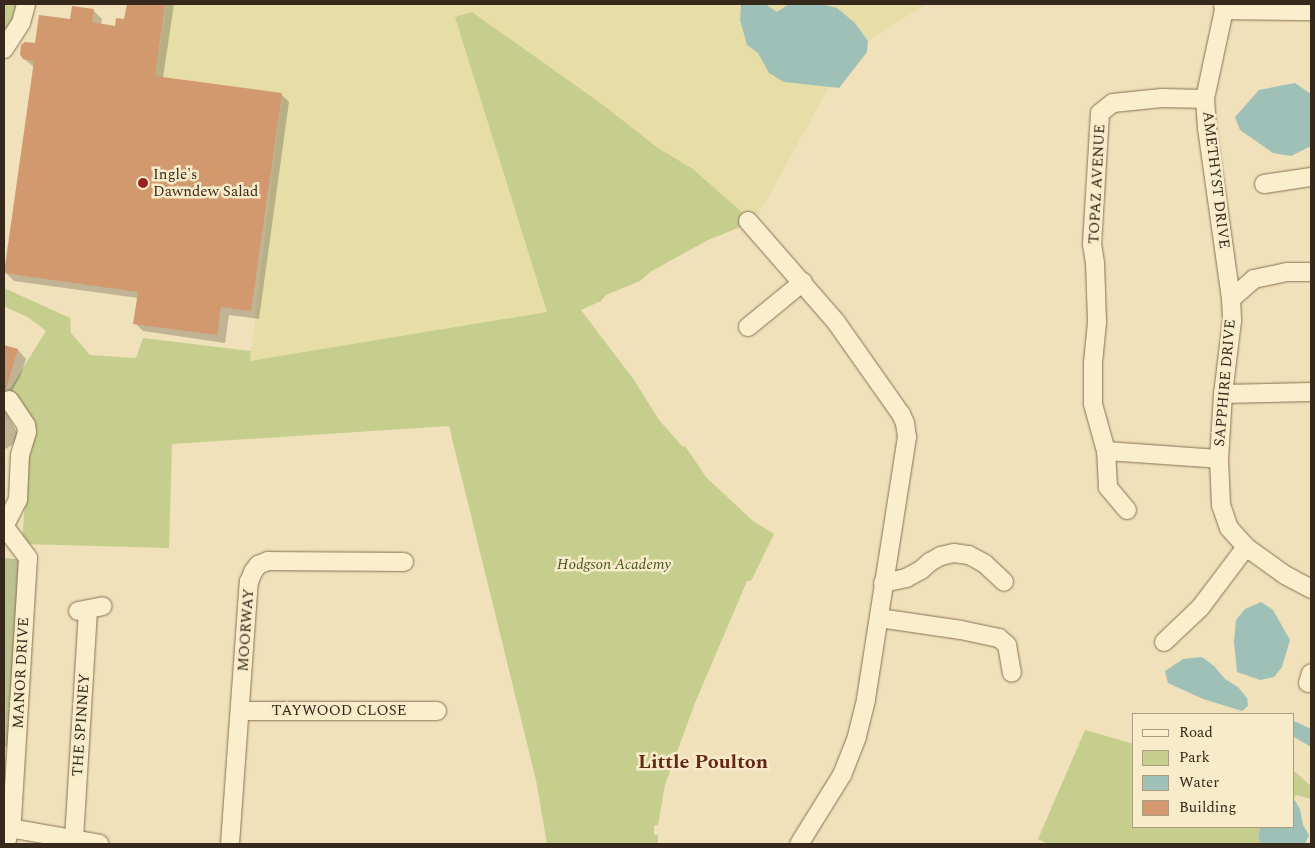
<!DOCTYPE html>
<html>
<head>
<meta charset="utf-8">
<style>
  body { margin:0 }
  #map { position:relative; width:1315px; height:848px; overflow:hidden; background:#f0e1ba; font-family:Spectral,serif }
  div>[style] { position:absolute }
  .farmland>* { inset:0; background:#e6dda7 }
  .green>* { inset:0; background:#c6ce8e }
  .cemetery>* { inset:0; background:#bbc28e }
  .water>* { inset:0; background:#9fc0b7 }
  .shadow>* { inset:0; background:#0003 }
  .building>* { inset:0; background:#d1996d }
  .roads { filter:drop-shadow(0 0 1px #887054) drop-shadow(0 0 1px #887054) }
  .minor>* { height:18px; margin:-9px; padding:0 9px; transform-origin:9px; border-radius:9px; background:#fbeecd }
  .dots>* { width:14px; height:14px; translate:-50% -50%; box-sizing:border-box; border:2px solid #f7ebca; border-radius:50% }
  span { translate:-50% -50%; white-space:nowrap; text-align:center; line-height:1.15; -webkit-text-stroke:5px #f7ebca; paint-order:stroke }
  .poi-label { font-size:15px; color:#36281a }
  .left { translate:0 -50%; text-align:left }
  .street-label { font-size:15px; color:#36281a }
  .park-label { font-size:15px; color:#45531f; font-style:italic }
  .district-label { font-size:20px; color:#652816; font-weight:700 }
  .frame { position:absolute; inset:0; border:5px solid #36281a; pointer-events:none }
  .legend { position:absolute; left:1132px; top:713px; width:162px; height:115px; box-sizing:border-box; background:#f7ebca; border:1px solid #aa9d84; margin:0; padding:6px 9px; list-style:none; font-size:15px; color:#36281a }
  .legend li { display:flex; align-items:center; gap:10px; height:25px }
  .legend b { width:25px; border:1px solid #aa9d84 }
</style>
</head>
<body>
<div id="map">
  <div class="farmland">
    <i style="clip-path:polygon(167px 4px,926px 4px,868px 41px,867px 52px,839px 88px,830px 85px,756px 219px,745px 215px,693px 169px,658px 148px,472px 12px,456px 17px,548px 312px,250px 361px,282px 93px,155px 76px)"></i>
  </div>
  <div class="green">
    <i style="clip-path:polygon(4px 4px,19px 4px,17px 13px,4px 31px)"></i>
    <i style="clip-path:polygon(472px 12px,603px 105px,658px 148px,693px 169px,745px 215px,743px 226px,708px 240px,650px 272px,640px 281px,606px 295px,601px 301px,581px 310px,634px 380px,659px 420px,683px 447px,685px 446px,706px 477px,753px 521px,774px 534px,751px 581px,747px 581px,695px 703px,665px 785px,658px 825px,654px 826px,654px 835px,658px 835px,658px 844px,547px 844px,536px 780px,449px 426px,172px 444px,169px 548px,22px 544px,30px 430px,8px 392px,46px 331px,29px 318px,4px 306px,4px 288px,70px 318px,71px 333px,90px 355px,136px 358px,143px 338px,251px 351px,250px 361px,547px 312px,455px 17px)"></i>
    <i style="clip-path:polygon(1085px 730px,1134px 744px,1134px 827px,1260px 827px,1258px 837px,1261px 844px,1048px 844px,1038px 839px)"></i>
    <i style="clip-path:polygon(1294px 771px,1311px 786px,1310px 799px,1296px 795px,1294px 799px)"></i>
  </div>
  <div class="cemetery">
    <i style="clip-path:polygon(4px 558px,25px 560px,13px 747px,4px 746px)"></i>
  </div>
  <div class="water">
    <i style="clip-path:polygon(741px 4px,765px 4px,777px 12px,789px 4px,821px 4px,837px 8px,855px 23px,868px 41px,867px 52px,839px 88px,784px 82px,769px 73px,758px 53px,747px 45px,740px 20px)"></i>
    <i style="clip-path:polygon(1295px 83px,1311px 94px,1311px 146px,1291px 156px,1273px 153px,1240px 130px,1235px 117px,1259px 90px)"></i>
    <i style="clip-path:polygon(1261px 602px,1273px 610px,1290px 640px,1282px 667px,1274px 677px,1260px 680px,1237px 672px,1234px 642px,1236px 620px,1245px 609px)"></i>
    <i style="clip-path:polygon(1202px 657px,1214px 666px,1225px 679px,1238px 687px,1247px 698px,1248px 706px,1242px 711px,1203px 699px,1168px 683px,1165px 671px,1183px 659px)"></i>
    <i style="clip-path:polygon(1294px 721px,1311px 729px,1311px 747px,1294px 737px)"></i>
    <i style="clip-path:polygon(1294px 799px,1300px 809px,1303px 825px,1309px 835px,1305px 844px,1261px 844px,1258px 837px,1260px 827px,1294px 827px)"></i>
  </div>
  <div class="shadow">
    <i style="clip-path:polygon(128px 4px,174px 4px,163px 78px,281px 94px,289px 102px,259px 319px,229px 315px,225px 343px,143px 331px,135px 323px,138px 298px,14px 281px,6px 273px,34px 67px,24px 59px,36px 44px,71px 21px,94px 11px,102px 19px,101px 25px,116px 27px,125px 21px)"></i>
    <i style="clip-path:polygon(4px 346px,18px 350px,26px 359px,20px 377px,6px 401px,8px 415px,20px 439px,6px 449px,4px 446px)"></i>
  </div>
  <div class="building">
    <i style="clip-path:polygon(127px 4px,165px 4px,155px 76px,282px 93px,251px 311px,221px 307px,217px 335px,133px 324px,138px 292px,4px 273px,34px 61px,23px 59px,20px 55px,21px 45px,25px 42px,35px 43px,39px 15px,70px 19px,72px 6px,94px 9px,92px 22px,115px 26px,116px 18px,124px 19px)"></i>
    <i style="clip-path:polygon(4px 345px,18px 349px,6px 389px,4px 389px)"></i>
  </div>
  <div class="roads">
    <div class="minor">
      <i style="left:1223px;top:4px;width:6px;rotate:81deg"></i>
      <i style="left:1224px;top:10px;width:91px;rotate:102.1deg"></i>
      <i style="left:1205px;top:99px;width:29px;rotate:86deg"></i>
      <i style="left:1207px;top:128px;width:173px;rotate:82deg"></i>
      <i style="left:1224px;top:10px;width:87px;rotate:0.7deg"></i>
      <i style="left:4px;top:49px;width:31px;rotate:-57deg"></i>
      <i style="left:21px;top:23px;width:20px;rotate:-75deg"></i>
      <i style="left:1264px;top:184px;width:48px;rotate:-8.5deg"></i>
      <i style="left:748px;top:221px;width:134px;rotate:48.9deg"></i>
      <i style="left:836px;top:322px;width:113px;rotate:54.8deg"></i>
      <i style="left:901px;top:414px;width:10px;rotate:66deg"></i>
      <i style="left:905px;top:423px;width:14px;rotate:82deg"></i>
      <i style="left:907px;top:437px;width:266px;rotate:98.9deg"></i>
      <i style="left:866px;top:700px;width:38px;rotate:104deg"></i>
      <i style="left:857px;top:737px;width:41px;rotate:111.5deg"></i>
      <i style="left:842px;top:775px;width:81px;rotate:121.9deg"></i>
      <i style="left:1311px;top:272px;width:24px;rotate:180deg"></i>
      <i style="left:1287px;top:272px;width:34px;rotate:168deg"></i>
      <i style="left:1254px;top:279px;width:30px;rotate:139deg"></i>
      <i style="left:1231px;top:299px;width:22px;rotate:87deg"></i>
      <i style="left:1232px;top:321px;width:74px;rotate:97deg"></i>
      <i style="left:1223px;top:394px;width:65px;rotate:93.5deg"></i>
      <i style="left:1219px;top:459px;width:46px;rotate:87.5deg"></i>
      <i style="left:1221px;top:505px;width:24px;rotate:71deg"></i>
      <i style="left:1229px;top:528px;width:25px;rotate:48deg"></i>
      <i style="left:1246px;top:547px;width:48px;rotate:35.7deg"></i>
      <i style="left:1285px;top:575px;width:30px;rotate:28deg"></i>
      <i style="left:748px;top:327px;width:71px;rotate:-39.3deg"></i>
      <i style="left:1223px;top:394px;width:88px;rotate:-1.3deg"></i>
      <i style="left:1106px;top:451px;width:113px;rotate:4deg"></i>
      <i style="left:1127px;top:510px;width:30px;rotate:-130deg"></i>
      <i style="left:1108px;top:487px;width:36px;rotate:-93deg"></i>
      <i style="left:1106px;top:451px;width:49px;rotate:-105.5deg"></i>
      <i style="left:1093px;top:404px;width:41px;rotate:-90deg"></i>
      <i style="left:1093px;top:363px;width:41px;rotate:-84.4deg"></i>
      <i style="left:1097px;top:322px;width:59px;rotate:-91.9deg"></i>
      <i style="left:1095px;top:263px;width:19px;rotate:-99deg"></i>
      <i style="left:1092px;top:244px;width:131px;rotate:-86.5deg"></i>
      <i style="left:1100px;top:113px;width:16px;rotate:-38deg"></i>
      <i style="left:1113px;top:103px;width:49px;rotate:-5.8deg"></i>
      <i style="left:1162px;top:98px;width:43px;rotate:1.3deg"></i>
      <i style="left:4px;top:526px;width:40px;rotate:53deg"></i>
      <i style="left:28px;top:558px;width:260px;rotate:93.5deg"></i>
      <i style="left:12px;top:818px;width:27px;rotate:103deg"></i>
      <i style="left:4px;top:527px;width:30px;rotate:-63deg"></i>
      <i style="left:18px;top:500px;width:45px;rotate:-87.5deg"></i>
      <i style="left:20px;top:455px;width:24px;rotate:-73deg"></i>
      <i style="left:27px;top:432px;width:7px;rotate:-98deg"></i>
      <i style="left:26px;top:425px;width:30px;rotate:-124deg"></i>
      <i style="left:883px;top:583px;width:24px;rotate:-12deg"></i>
      <i style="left:906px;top:578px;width:17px;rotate:-28deg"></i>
      <i style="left:921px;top:570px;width:12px;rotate:-42deg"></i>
      <i style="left:930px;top:562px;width:13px;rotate:-29deg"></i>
      <i style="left:941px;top:556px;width:13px;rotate:-13deg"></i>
      <i style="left:954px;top:553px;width:15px;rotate:8deg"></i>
      <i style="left:969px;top:555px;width:18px;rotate:29deg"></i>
      <i style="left:985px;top:564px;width:26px;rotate:43deg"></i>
      <i style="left:78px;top:611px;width:25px;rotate:-11deg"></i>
      <i style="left:879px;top:618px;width:83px;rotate:8.3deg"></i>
      <i style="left:961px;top:630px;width:39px;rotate:12deg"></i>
      <i style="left:999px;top:638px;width:11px;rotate:41deg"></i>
      <i style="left:1007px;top:645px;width:28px;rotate:80deg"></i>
      <i style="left:1164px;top:642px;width:50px;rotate:-43.4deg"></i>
      <i style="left:1200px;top:608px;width:76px;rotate:-53deg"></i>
      <i style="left:1308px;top:683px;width:10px;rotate:-73deg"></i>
      <i style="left:241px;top:711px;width:196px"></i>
      <i style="left:4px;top:827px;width:97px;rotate:10deg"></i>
      <i style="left:74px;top:839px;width:228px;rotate:-86.5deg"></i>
      <i style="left:230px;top:844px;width:263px;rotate:-85.9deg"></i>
      <i style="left:249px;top:582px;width:11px;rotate:-68deg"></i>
      <i style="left:253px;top:572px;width:9px;rotate:-54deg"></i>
      <i style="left:258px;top:565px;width:11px;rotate:-22deg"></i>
      <i style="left:268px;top:561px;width:136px;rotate:0.4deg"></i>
    </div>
  </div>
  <div class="dots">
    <i style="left:143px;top:183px;background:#9a2120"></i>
  </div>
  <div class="poi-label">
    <span class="left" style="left:153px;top:183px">Ingle's<br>Dawndew Salad</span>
  </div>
  <div class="street-label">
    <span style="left:1216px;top:180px;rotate:83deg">AMETHYST DRIVE</span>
    <span style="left:1097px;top:184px;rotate:-87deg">TOPAZ AVENUE</span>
    <span style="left:1225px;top:383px;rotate:-85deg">SAPPHIRE DRIVE</span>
    <span style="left:246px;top:630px;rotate:-86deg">MOORWAY</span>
    <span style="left:21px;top:673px;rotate:-87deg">MANOR DRIVE</span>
    <span style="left:339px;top:711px">TAYWOOD CLOSE</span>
    <span style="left:81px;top:725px;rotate:-86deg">THE SPINNEY</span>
  </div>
  <div class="park-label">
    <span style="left:614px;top:565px">Hodgson Academy</span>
  </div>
  <div class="district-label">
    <span style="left:703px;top:762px">Little Poulton</span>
  </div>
  <div class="frame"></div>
  <ul class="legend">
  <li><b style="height:6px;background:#fbeecd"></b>Road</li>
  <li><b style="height:14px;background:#c6ce8e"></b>Park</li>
  <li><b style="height:14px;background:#9fc0b7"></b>Water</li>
  <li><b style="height:14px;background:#d1996d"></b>Building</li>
  </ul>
</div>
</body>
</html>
